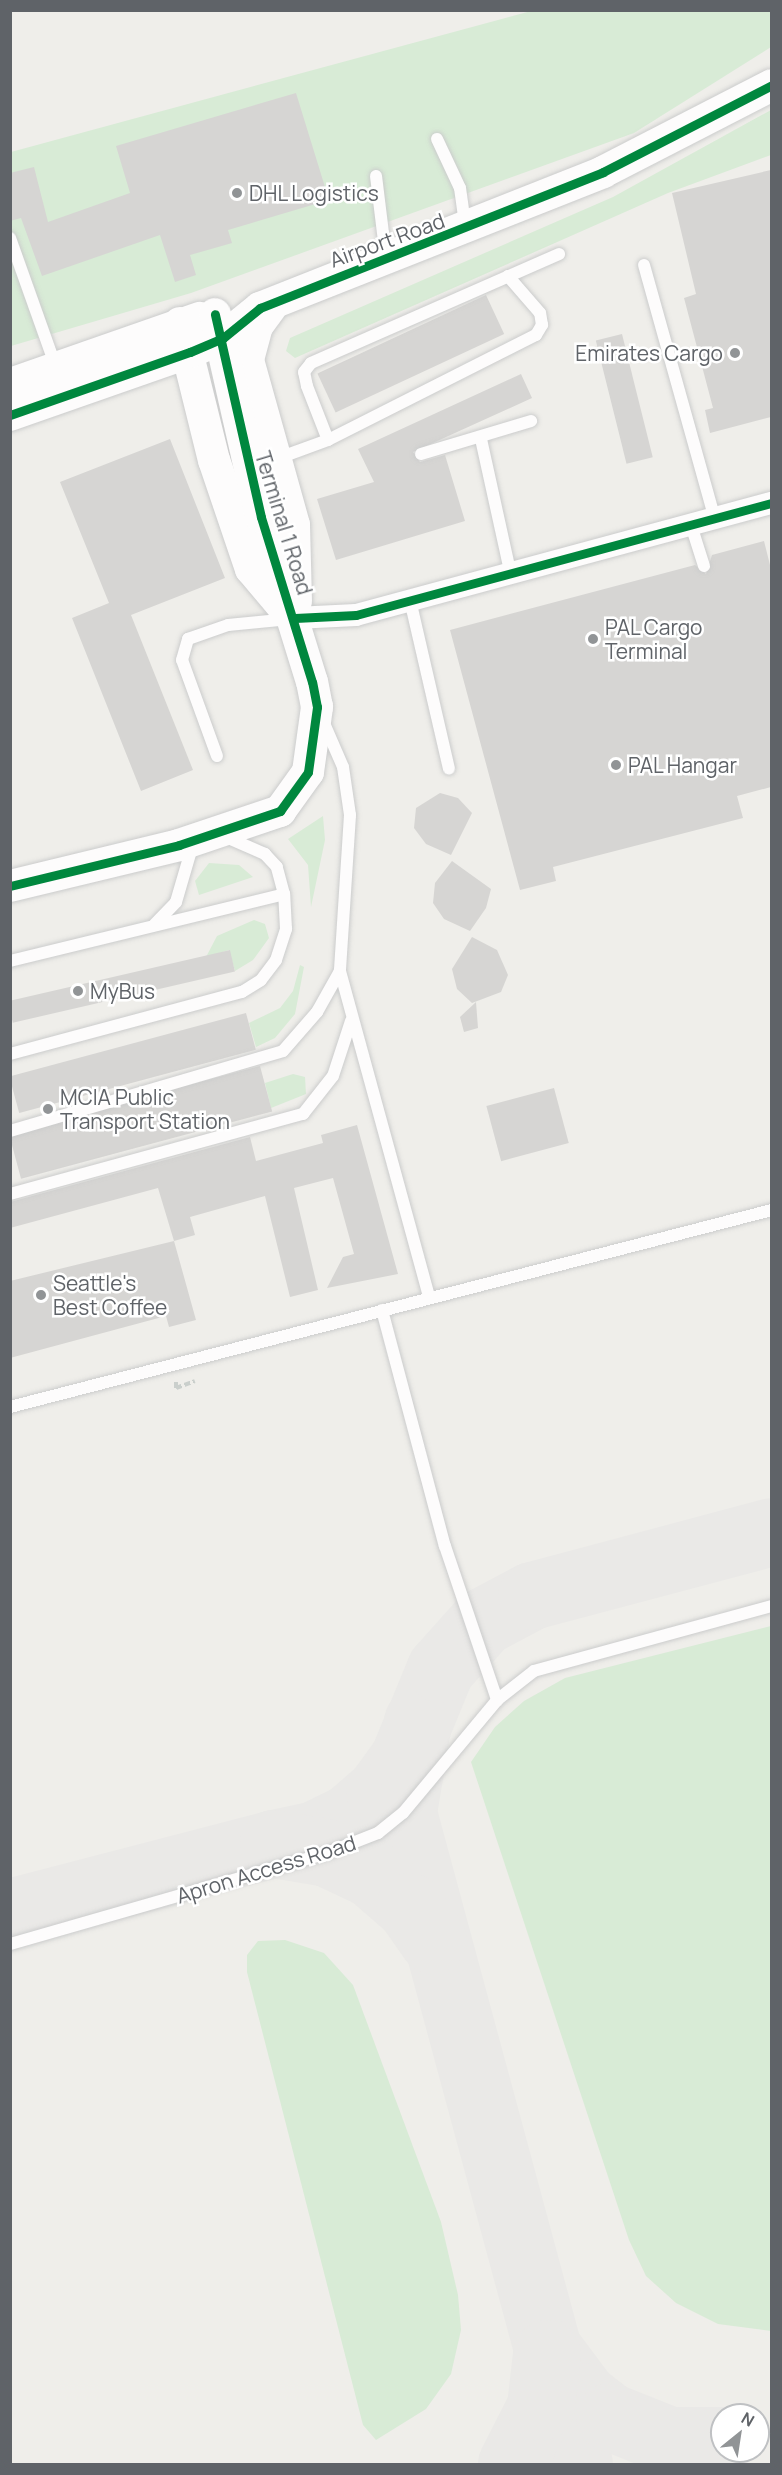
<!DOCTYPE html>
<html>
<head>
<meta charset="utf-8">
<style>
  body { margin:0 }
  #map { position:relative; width:782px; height:2475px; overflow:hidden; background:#efeeea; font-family:Manrope,sans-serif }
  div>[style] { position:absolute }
  .green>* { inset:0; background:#d8ebd6 }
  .taxiway>* { height:68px; margin:-34px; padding:0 34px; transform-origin:34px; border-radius:34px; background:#eae9e7 }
  .building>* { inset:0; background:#d6d5d3; transform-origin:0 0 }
  .path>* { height:4px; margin-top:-2px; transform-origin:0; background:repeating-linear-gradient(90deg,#cacfcc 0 6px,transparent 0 9px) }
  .roads { filter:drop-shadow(0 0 2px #cbcccc) drop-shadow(0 0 2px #cbcccc) }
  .lane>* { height:12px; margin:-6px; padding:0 6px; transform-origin:6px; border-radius:6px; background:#fdfcfc }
  .street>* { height:22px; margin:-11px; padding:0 11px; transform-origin:11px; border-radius:11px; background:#fdfcfc }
  .secondary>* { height:32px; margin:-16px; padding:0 16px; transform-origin:16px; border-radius:16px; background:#fdfcfc }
  .cycleway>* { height:9px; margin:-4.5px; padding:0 4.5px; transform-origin:4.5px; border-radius:4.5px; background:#00873e }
  .dots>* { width:16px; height:16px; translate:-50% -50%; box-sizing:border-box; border:3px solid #fff; border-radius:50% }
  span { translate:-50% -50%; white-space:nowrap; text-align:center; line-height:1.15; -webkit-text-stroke:5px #fff; paint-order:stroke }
  .poi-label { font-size:21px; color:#5f6368 }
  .left { translate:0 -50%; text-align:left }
  .right { translate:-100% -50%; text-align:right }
  .street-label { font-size:21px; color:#5f6368 }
  .frame { position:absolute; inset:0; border:12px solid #5f6368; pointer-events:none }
  .north { position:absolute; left:710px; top:2403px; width:60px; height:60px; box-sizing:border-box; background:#fff; border:2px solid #bfc1c3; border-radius:50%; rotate:30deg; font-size:16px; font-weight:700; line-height:24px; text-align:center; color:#5f6368 }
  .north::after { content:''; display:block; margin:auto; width:21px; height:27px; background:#919496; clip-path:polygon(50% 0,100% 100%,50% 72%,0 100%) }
</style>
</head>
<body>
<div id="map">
  <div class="green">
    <i style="clip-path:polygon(531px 11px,771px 11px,771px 47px,634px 133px,191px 293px,11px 346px,11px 152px)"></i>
    <i style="clip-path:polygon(771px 110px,771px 155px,668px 193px,295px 358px,286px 351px,290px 338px,613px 197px)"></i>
    <i style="clip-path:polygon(323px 816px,325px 840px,311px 907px,308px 865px,288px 839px)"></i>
    <i style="clip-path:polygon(209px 863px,239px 865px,253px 877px,199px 895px,195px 881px)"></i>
    <i style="clip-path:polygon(254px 920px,265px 924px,269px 938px,253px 960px,235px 971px,229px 950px,206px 957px,217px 936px)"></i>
    <i style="clip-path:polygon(300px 965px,304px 967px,295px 1014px,275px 1038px,256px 1047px,249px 1023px,280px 1008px,293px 991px)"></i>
    <i style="clip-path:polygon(293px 1074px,305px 1077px,306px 1094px,271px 1108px,265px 1083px)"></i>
    <i style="clip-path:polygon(771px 1626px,772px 1626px,771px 2331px,718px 2324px,676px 2303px,646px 2276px,629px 2240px,471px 1762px,495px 1727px,524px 1701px,565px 1678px)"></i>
    <i style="clip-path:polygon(285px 1940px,324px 1953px,353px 1985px,441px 2222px,458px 2295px,461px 2330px,451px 2374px,426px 2409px,376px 2440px,363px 2425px,247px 1972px,247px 1955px,258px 1941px)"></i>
  </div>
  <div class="taxiway">
    <i style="left:418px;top:1722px;width:92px;rotate:99.4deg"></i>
    <i style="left:403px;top:1813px;width:674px;rotate:74.87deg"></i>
    <i style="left:274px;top:1844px;width:40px;rotate:-12deg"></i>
    <i style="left:313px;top:1836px;width:41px;rotate:-25.9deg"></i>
    <i style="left:350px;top:1818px;width:40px;rotate:-41deg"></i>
    <i style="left:380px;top:1792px;width:41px;rotate:-54deg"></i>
    <i style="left:404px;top:1759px;width:97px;rotate:-67.7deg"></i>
    <i style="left:441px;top:1669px;width:63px;rotate:-48.2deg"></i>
    <i style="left:483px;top:1622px;width:55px;rotate:-28deg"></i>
    <i style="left:532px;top:1596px;width:248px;rotate:-14.9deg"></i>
    <i style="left:10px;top:1913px;width:273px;rotate:-14.6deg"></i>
    <i style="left:274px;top:1844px;width:54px;rotate:9.6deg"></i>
    <i style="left:327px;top:1853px;width:50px;rotate:25deg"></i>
    <i style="left:372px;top:1874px;width:50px;rotate:41deg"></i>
    <i style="left:410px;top:1907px;width:40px;rotate:55.1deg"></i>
    <i style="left:552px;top:2354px;width:54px;rotate:53.3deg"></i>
    <i style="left:584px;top:2397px;width:33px;rotate:38deg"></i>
    <i style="left:610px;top:2417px;width:65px;rotate:21.8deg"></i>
    <i style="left:670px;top:2441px;width:52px"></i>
    <i style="left:512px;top:2464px;width:64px;rotate:-63deg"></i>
    <i style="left:541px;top:2407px;width:53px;rotate:-83.5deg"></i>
  </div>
  <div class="building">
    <i style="clip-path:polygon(296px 93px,329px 200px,228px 230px,232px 243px,190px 255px,196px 275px,175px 282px,160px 235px,42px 276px,21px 218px,10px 221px,10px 173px,34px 167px,48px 222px,130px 193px,116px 146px)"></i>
    <i style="clip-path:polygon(771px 170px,771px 417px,710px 433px,705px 410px,713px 408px,684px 298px,696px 294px,672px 193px)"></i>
    <i style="left:486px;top:295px;width:43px;height:186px;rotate:65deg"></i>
    <i style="left:622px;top:334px;width:127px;height:27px;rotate:76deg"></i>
    <i style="clip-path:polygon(521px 374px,532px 398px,413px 452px,420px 462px,445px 455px,465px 521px,336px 560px,317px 499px,374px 482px,358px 449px)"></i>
    <i style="clip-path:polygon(170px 439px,225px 578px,131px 615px,193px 770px,141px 791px,72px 618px,109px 603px,60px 482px)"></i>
    <i style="clip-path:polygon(764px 541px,771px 569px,771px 787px,737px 796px,743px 818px,553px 867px,556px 881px,520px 890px,450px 630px,695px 565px,706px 574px,712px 555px)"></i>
    <i style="clip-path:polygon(440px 793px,458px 798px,472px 813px,451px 855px,426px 844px,414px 828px,416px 808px)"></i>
    <i style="clip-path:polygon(452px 861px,491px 889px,486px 908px,470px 931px,444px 919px,433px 903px,435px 883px)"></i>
    <i style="clip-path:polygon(472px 937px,497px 950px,508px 975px,501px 992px,472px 1003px,457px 989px,452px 969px)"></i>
    <i style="left:230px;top:950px;width:22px;height:228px;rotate:77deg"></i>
    <i style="clip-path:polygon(476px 1002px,478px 1028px,464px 1032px,460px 1017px)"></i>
    <i style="left:246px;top:1013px;width:38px;height:245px;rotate:75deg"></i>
    <i style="left:260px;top:1066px;width:47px;height:260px;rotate:75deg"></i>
    <i style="left:554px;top:1088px;width:57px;height:70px;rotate:75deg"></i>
    <i style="clip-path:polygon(357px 1125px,398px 1274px,327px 1288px,343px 1257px,354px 1254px,333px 1178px,294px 1188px,318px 1290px,290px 1297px,265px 1196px,190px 1217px,195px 1235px,174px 1241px,196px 1320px,169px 1327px,166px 1316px,10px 1358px,10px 1281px,174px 1241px,158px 1188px,10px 1228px,10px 1202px,250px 1137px,256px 1161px,323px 1143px,321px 1135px)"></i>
  </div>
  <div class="path">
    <i style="left:176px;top:1382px;width:6px;rotate:90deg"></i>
    <i style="left:176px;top:1388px;width:20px;rotate:-20deg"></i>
  </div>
  <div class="roads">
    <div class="lane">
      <i style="left:437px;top:139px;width:54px;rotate:64.9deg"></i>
      <i style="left:460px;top:188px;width:37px;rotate:82deg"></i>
      <i style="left:376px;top:176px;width:83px;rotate:83deg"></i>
      <i style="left:10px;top:238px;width:137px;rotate:70.4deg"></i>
      <i style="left:644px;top:265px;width:264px;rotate:74.4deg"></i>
      <i style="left:481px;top:439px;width:139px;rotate:77.6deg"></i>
      <i style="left:328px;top:440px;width:58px;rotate:-111.3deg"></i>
      <i style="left:307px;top:386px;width:14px;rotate:-102deg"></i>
      <i style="left:304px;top:372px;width:11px;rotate:-52deg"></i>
      <i style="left:311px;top:363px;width:271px;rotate:-23.7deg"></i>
      <i style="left:421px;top:454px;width:115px;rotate:-16.7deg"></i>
      <i style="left:276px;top:459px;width:55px;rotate:-20.1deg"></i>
      <i style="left:328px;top:440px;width:233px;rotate:-26.8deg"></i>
      <i style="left:536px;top:335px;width:12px;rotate:-59deg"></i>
      <i style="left:542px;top:325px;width:12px;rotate:-99deg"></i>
      <i style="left:540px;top:313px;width:49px;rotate:-130.9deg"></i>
      <i style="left:691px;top:525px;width:43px;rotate:72.4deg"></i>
      <i style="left:410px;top:600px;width:173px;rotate:77deg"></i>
      <i style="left:323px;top:721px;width:50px;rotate:66.5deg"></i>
      <i style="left:343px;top:767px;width:49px;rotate:81.7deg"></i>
      <i style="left:350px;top:815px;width:156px;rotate:93.7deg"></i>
      <i style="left:340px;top:971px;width:338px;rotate:74.7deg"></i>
      <i style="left:217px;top:756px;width:102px;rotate:-110deg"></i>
      <i style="left:182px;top:660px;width:22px;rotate:-74deg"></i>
      <i style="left:188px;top:639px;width:42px;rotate:-19.3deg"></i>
      <i style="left:228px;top:625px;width:62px;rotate:-5.5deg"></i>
      <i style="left:155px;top:924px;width:30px;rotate:-46deg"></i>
      <i style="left:176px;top:902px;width:60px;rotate:-73.7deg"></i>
      <i style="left:10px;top:961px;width:282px;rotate:-13.7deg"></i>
      <i style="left:10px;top:1054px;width:240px;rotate:-15deg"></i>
      <i style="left:242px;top:992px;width:22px;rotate:-32deg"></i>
      <i style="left:261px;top:980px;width:25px;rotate:-53deg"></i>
      <i style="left:276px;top:960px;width:33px;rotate:-72deg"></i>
      <i style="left:286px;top:929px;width:35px;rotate:-93deg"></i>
      <i style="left:284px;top:894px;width:28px;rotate:-105deg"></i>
      <i style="left:277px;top:867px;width:18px;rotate:-133deg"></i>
      <i style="left:265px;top:854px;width:45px;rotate:-156.3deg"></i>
      <i style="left:10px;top:1131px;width:284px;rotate:-16.3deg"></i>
      <i style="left:283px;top:1051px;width:52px;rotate:-48.9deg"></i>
      <i style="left:317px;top:1012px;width:47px;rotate:-60.7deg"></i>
      <i style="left:10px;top:1194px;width:304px;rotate:-15.3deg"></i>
      <i style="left:303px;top:1114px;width:48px;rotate:-51.7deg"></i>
      <i style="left:333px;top:1076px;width:58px;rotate:-71.9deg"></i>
      <i style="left:382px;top:1310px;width:244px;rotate:75.1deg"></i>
      <i style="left:445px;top:1546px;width:163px;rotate:71.3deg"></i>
      <i style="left:10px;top:1407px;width:787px;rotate:-14.5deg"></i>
      <i style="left:10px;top:1944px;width:330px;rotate:-16deg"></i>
      <i style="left:327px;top:1853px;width:55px;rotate:-21.4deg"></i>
      <i style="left:378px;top:1833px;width:32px;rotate:-39deg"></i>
      <i style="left:403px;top:1813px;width:147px;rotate:-50.2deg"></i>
      <i style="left:497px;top:1700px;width:47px;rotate:-38.1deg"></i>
      <i style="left:534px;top:1671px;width:247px;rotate:-15.3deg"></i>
    </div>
    <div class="street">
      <i style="left:295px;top:618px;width:61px;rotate:-2.8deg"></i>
      <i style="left:356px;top:615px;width:431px;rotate:-15.1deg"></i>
    </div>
    <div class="secondary">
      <i style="left:271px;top:307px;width:24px;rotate:126deg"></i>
      <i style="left:257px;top:326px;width:35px;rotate:105deg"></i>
      <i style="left:248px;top:360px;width:171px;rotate:74.4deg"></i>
      <i style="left:294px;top:525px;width:76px;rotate:88.5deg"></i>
      <i style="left:180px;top:323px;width:141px;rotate:76.1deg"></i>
      <i style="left:214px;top:460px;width:115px;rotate:71.3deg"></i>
      <i style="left:251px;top:569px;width:51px;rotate:49.8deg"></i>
      <i style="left:10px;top:384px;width:201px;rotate:-19.2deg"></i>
      <i style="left:10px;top:415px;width:191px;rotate:-19.3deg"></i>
      <i style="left:190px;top:352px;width:36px;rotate:-23deg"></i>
      <i style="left:223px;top:338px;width:48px;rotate:-39deg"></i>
      <i style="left:260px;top:308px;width:369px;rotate:-21.6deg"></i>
      <i style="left:603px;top:172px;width:190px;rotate:-27.2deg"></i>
      <i style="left:10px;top:886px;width:174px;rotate:-13.6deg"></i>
      <i style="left:179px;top:845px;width:107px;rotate:-18.6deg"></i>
      <i style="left:280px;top:811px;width:48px;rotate:-54.3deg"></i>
      <i style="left:308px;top:772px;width:66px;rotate:-82.1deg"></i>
      <i style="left:317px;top:707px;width:25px;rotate:-101deg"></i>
      <i style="left:312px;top:682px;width:173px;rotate:-107.2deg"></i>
      <i style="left:261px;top:517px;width:208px;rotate:-102.8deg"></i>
    </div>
  </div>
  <div class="cycleway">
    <i style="left:10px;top:415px;width:191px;rotate:-19.3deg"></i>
    <i style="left:190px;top:352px;width:36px;rotate:-23deg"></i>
    <i style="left:223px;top:338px;width:48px;rotate:-39deg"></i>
    <i style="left:260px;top:308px;width:369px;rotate:-21.6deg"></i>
    <i style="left:603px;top:172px;width:190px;rotate:-27.2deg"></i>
    <i style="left:295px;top:618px;width:61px;rotate:-2.8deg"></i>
    <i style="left:356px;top:615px;width:431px;rotate:-15.1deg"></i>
    <i style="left:10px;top:886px;width:174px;rotate:-13.6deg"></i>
    <i style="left:179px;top:845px;width:107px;rotate:-18.6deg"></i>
    <i style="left:280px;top:811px;width:48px;rotate:-54.3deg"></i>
    <i style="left:308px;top:772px;width:66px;rotate:-82.1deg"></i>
    <i style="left:317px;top:707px;width:25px;rotate:-101deg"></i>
    <i style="left:312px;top:682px;width:173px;rotate:-107.2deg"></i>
    <i style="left:261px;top:517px;width:208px;rotate:-102.8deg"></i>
  </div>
  <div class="dots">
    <i style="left:237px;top:193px;background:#919496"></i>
    <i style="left:735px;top:353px;background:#919496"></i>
    <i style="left:593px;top:639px;background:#919496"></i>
    <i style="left:616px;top:765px;background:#919496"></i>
    <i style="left:78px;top:991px;background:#919496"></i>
    <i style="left:48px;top:1109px;background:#919496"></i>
    <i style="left:41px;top:1295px;background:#919496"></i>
  </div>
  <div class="poi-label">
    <span class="left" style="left:249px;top:193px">DHL Logistics</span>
    <span class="right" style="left:723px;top:353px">Emirates Cargo</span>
    <span class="left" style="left:605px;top:639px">PAL Cargo<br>Terminal</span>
    <span class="left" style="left:628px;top:765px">PAL Hangar</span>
    <span class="left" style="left:90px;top:991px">MyBus</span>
    <span class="left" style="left:60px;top:1109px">MCIA Public<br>Transport Station</span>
    <span class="left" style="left:53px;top:1295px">Seattle's<br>Best Coffee</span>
  </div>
  <div class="street-label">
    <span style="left:387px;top:240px;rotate:-20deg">Airport Road</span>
    <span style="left:284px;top:523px;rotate:73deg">Terminal 1 Road</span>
    <span style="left:266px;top:1869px;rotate:-17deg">Apron Access Road</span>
  </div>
  <div class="frame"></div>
  <div class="north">N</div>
</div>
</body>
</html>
